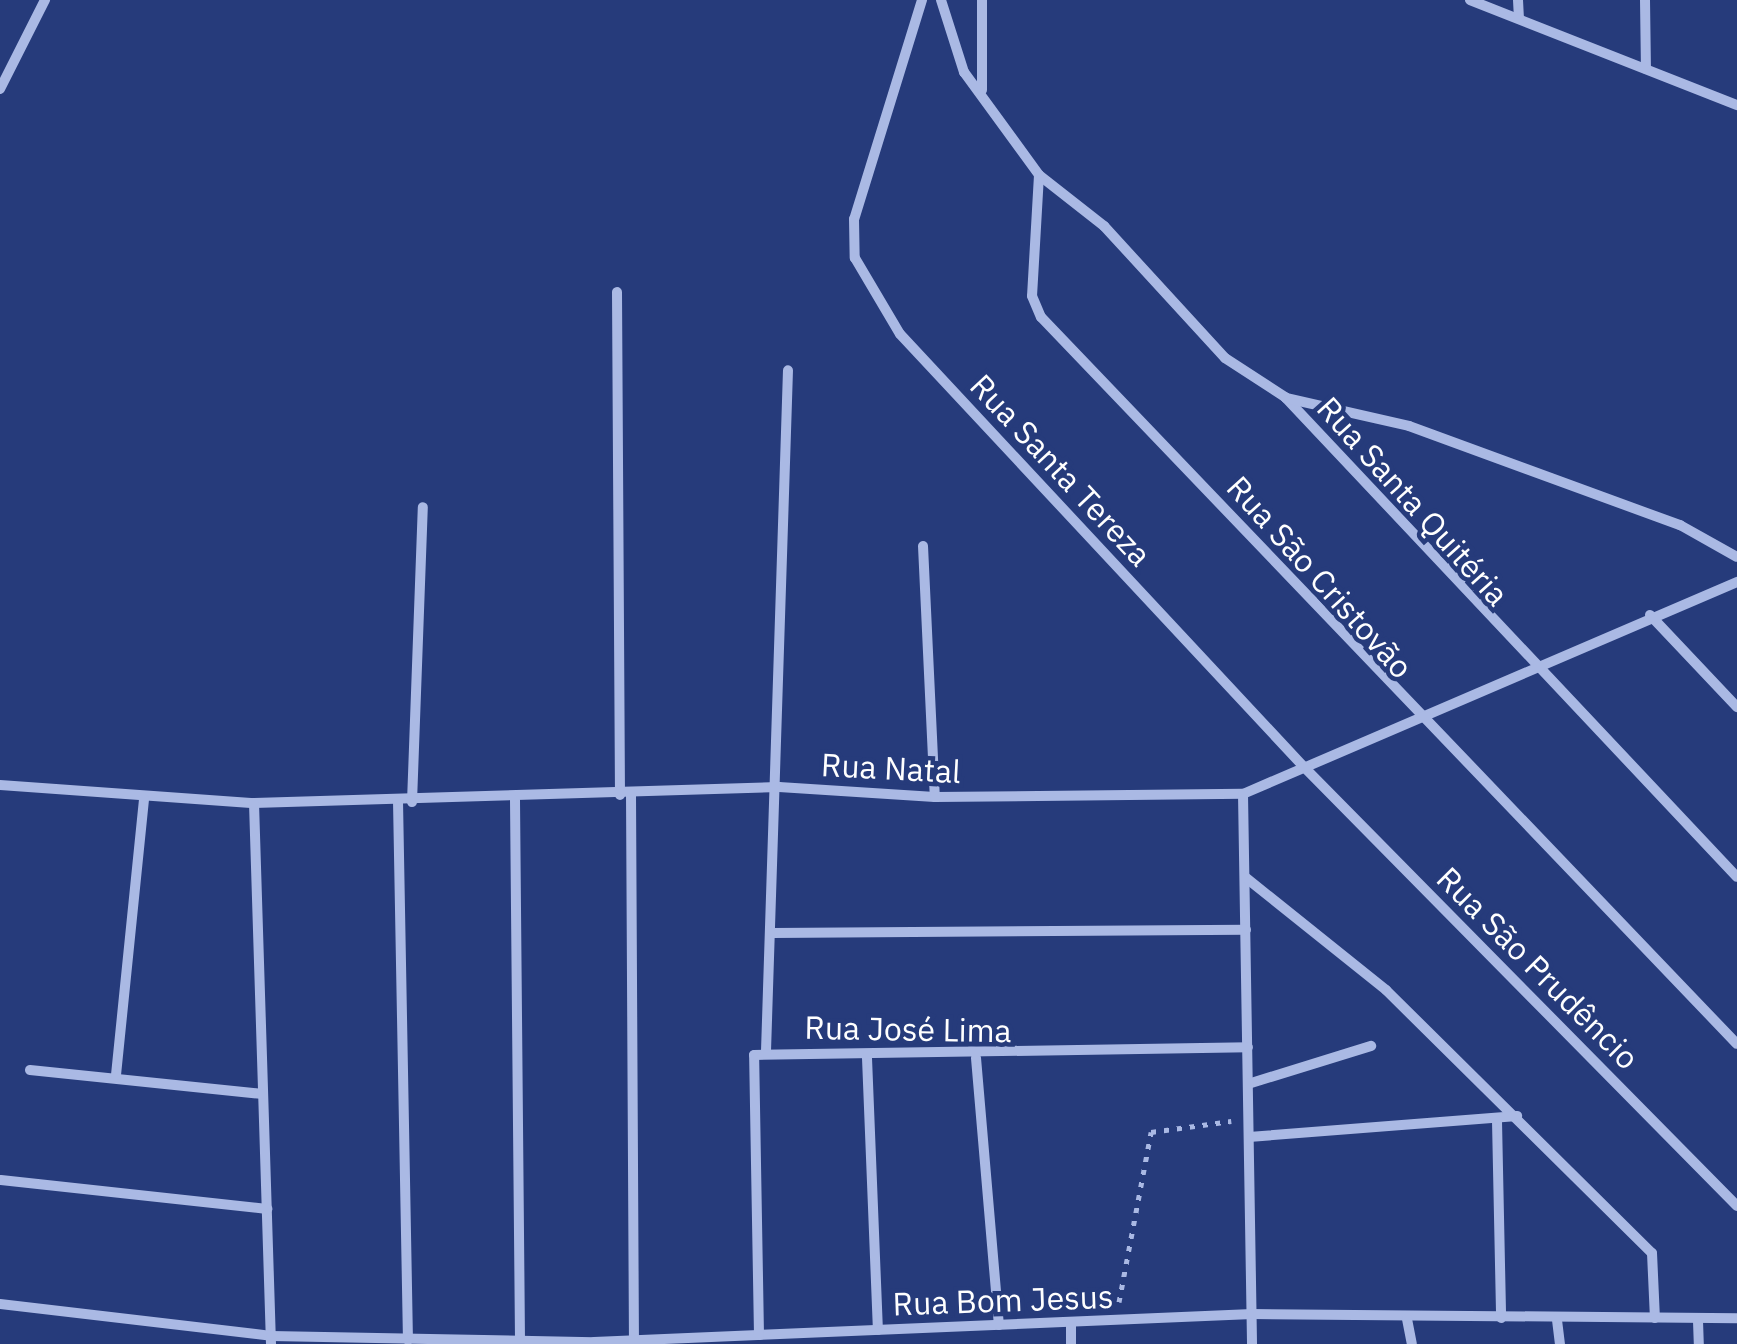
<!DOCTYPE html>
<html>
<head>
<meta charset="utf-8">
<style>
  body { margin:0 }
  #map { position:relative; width:1737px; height:1344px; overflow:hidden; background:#263b7b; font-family:"IBM Plex Sans",sans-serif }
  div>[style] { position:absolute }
  .path>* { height:5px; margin-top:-2.5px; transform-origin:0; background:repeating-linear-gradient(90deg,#aab9e4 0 5px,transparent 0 13px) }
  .street>* { height:10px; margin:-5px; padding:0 5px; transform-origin:5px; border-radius:5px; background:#aab9e4 }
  span { translate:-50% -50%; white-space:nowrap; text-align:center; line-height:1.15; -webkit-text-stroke:9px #263b7b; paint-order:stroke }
  .street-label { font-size:32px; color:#fff }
</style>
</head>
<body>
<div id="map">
  <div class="path">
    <i style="left:1119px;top:1302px;width:173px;rotate:-79.3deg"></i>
    <i style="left:1151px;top:1132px;width:81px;rotate:-7.8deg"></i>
  </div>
  <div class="street">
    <i style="left:922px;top:0;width:229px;rotate:107.2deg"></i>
    <i style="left:854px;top:219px;width:39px;rotate:89deg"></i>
    <i style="left:855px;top:258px;width:88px;rotate:59.4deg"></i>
    <i style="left:900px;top:334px;width:591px;rotate:46.99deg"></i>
    <i style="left:1303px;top:766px;width:618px;rotate:45.39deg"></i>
    <i style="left:941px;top:0;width:76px;rotate:72.3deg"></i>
    <i style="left:964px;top:72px;width:127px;rotate:53.9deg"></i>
    <i style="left:1039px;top:175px;width:121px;rotate:93.3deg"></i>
    <i style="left:1032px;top:296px;width:23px;rotate:67deg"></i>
    <i style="left:1041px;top:317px;width:1006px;rotate:46.25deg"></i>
    <i style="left:982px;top:0;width:90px;rotate:90deg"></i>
    <i style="left:1470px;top:0;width:287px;rotate:21.5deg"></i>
    <i style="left:1518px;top:0;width:18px;rotate:87deg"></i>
    <i style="left:1645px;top:0;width:69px;rotate:89.2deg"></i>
    <i style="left:0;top:89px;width:100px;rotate:-63.2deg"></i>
    <i style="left:1039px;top:175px;width:83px;rotate:38.1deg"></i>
    <i style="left:1104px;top:226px;width:179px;rotate:47.5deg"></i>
    <i style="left:1225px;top:358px;width:72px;rotate:33deg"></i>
    <i style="left:1285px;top:397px;width:659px;rotate:46.72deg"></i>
    <i style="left:617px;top:292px;width:503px;rotate:89.66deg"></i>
    <i style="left:1286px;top:398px;width:126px;rotate:12.8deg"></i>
    <i style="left:1409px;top:426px;width:289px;rotate:20.1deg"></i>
    <i style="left:1680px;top:525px;width:65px;rotate:29.3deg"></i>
    <i style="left:923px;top:546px;width:251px;rotate:87.3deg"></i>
    <i style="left:1650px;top:615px;width:127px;rotate:46.6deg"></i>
    <i style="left:0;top:785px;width:255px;rotate:4.1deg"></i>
    <i style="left:254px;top:803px;width:525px;rotate:-1.75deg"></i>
    <i style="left:779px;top:787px;width:156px;rotate:3.7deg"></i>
    <i style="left:935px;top:797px;width:308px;rotate:-0.6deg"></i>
    <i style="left:1243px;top:794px;width:538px;rotate:-23.23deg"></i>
    <i style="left:631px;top:794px;width:546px;rotate:89.69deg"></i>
    <i style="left:1243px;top:794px;width:550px;rotate:89.06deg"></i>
    <i style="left:515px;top:800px;width:539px;rotate:89.47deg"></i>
    <i style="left:398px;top:801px;width:539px;rotate:88.94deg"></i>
    <i style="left:412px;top:802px;width:295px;rotate:-87.9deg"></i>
    <i style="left:254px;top:803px;width:541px;rotate:88.2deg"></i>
    <i style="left:1245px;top:877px;width:181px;rotate:38.7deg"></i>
    <i style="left:1386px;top:990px;width:374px;rotate:44.7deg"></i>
    <i style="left:1652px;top:1253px;width:65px;rotate:87.4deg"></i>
    <i style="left:772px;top:933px;width:474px;rotate:-0.4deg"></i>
    <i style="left:766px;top:1051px;width:681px;rotate:-88.15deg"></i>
    <i style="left:867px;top:1058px;width:272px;rotate:87.7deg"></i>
    <i style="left:976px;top:1058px;width:268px;rotate:85.1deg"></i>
    <i style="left:30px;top:1070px;width:232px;rotate:5.9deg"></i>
    <i style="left:116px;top:1075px;width:277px;rotate:-84.2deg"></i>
    <i style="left:1248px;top:1084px;width:129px;rotate:-17.2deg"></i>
    <i style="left:1497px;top:1121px;width:197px;rotate:88.8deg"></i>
    <i style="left:1249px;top:1137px;width:269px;rotate:-4.5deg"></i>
    <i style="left:1px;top:1180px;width:268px;rotate:6.2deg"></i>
    <i style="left:0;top:1304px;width:273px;rotate:6.7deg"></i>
    <i style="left:271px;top:1336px;width:323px;rotate:1.1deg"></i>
    <i style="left:594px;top:1342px;width:659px;rotate:-2.44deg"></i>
    <i style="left:1252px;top:1314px;width:485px;rotate:0.5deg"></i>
    <i style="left:1407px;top:1319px;width:25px;rotate:79deg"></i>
    <i style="left:1557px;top:1320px;width:24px;rotate:83deg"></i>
    <i style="left:1698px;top:1321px;width:23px;rotate:88deg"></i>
    <i style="left:1071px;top:1322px;width:22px;rotate:90deg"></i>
    <i style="left:759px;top:1335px;width:280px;rotate:-91deg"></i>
    <i style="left:754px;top:1055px;width:494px;rotate:-0.9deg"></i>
  </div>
  <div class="street-label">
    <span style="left:1061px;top:470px;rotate:47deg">Rua Santa Tereza</span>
    <span style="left:1413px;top:501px;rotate:48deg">Rua Santa Quitéria</span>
    <span style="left:1320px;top:577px;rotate:48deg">Rua São Cristovão</span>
    <span style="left:891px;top:768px;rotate:3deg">Rua Natal</span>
    <span style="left:1538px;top:968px;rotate:45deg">Rua São Prudêncio</span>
    <span style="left:908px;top:1029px;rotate:1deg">Rua José Lima</span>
    <span style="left:1003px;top:1300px;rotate:-2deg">Rua Bom Jesus</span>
  </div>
</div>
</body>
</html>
